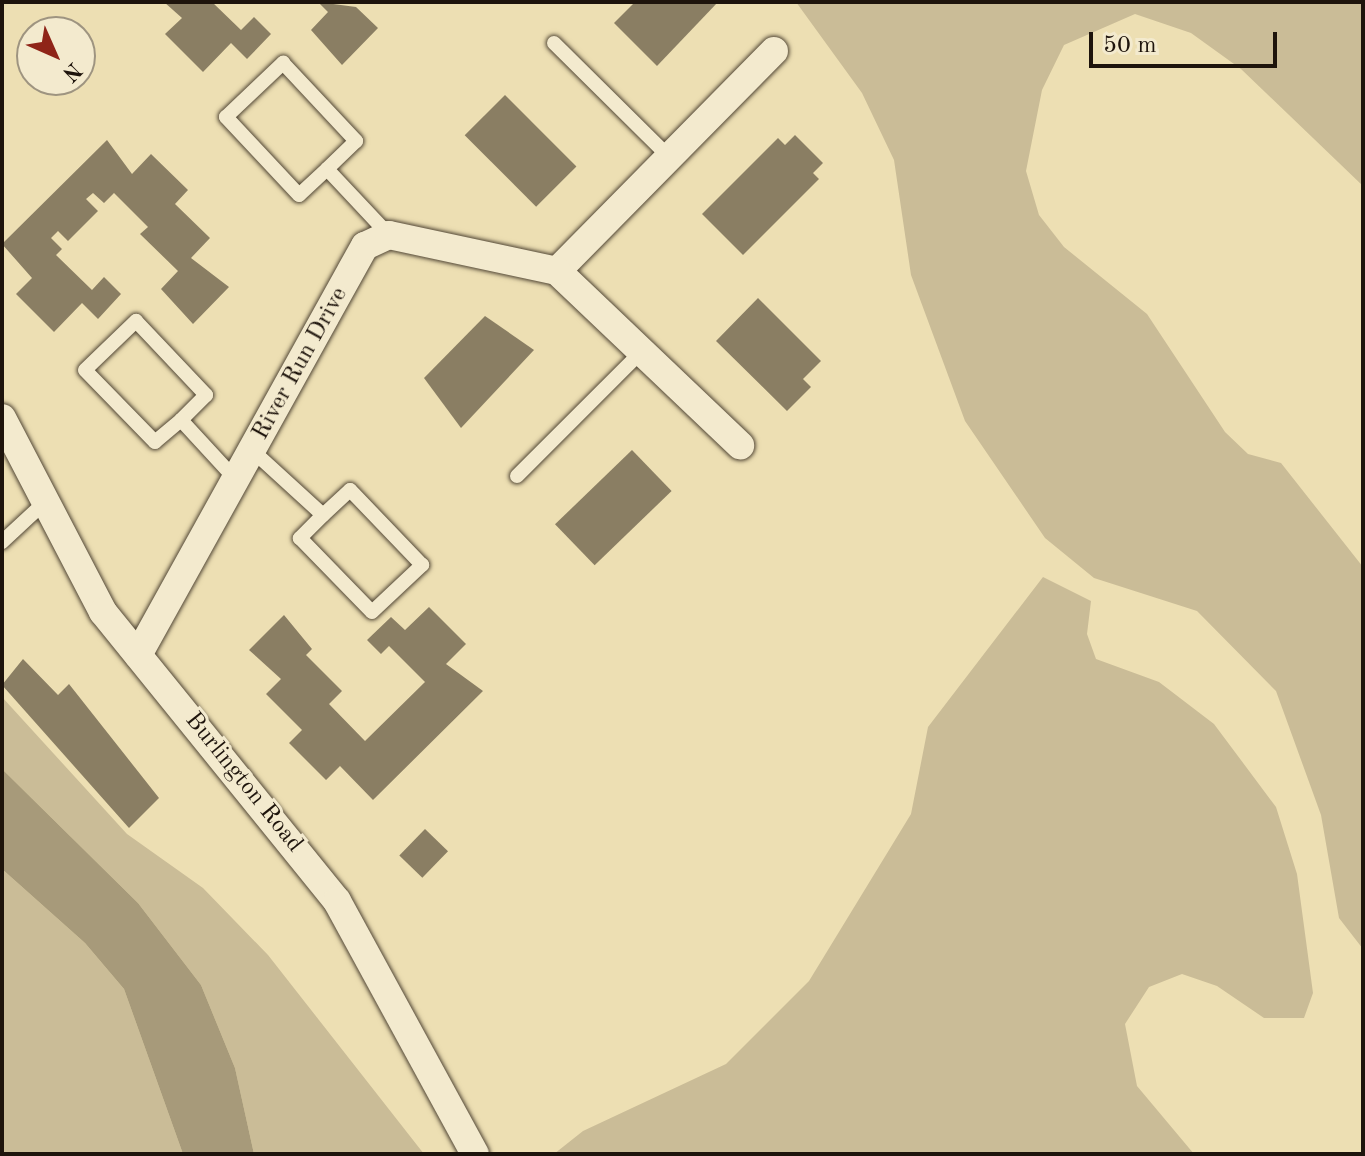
<!DOCTYPE html>
<html>
<head>
<meta charset="utf-8">
<style>
  body { margin:0 }
  #map { position:relative; width:1365px; height:1156px; overflow:hidden; background:#eddfb3; font-family:"Old Standard TT",serif }
  div>[style] { position:absolute }
  .green>* { inset:0; background:#cabc97 }
  .water>* { inset:0; background:#a79a7a }
  .building>* { inset:0; background:#8a7e63; transform-origin:0 0 }
  .roads { filter:drop-shadow(0 0 2px #524736) drop-shadow(0 0 2px #524736) }
  .lane>* { height:14px; margin:-7px; padding:0 7px; transform-origin:7px; border-radius:7px; background:#f3eace }
  .street>* { height:28px; margin:-14px; padding:0 14px; transform-origin:14px; border-radius:14px; background:#f3eace }
  span { translate:-50% -50%; white-space:nowrap; text-align:center; line-height:1.15; -webkit-text-stroke:6px #f3eace; paint-order:stroke }
  .street-label { font-size:24px; color:#1e140c }
  .frame { position:absolute; inset:0; border:4px solid #1e140c; pointer-events:none }
  .north { position:absolute; left:16px; top:16px; width:80px; height:80px; box-sizing:border-box; background:#f3eace; border:2px solid #9e9480; border-radius:50%; rotate:135deg; font-size:22px; font-weight:700; line-height:32px; text-align:center; color:#1e140c }
  .north::after { content:''; display:block; margin:auto; width:28px; height:36px; background:#8f2418; clip-path:polygon(50% 0,100% 100%,50% 72%,0 100%) }
  .scale { position:absolute; left:1089px; top:32px; width:188px; height:36px; box-sizing:border-box; border:4px solid #1e140c; border-top:0; padding-left:10px; font-size:24px; line-height:28px; white-space:nowrap; color:#1e140c; -webkit-text-stroke:6px #f3eace; paint-order:stroke }
</style>
</head>
<body>
<div id="map">
  <div class="green">
    <i style="clip-path:polygon(796px 2px,1363px 2px,1363px 186px,1241px 69px,1191px 33px,1135px 14px,1064px 45px,1042px 90px,1026px 171px,1039px 215px,1064px 247px,1147px 314px,1225px 432px,1248px 454px,1281px 463px,1363px 567px,1363px 949px,1339px 918px,1321px 815px,1276px 691px,1197px 611px,1094px 578px,1045px 538px,965px 421px,911px 275px,894px 160px,862px 93px)"></i>
    <i style="clip-path:polygon(1043px 577px,1091px 601px,1087px 634px,1096px 659px,1159px 682px,1214px 724px,1276px 807px,1297px 874px,1313px 993px,1304px 1018px,1264px 1018px,1217px 986px,1182px 974px,1149px 987px,1125px 1024px,1137px 1086px,1194px 1154px,554px 1154px,583px 1131px,726px 1064px,809px 981px,911px 814px,928px 727px)"></i>
    <i style="clip-path:polygon(2px 697px,127px 834px,203px 888px,268px 955px,424px 1154px,254px 1154px,235px 1068px,201px 985px,138px 903px,2px 769px)"></i>
    <i style="clip-path:polygon(2px 869px,85px 943px,124px 989px,183px 1154px,2px 1154px)"></i>
  </div>
  <div class="water">
    <i style="clip-path:polygon(2px 769px,138px 903px,201px 985px,235px 1068px,254px 1154px,183px 1154px,124px 989px,85px 943px,2px 869px)"></i>
  </div>
  <div class="building">
    <i style="clip-path:polygon(164px 2px,212px 2px,241px 30px,254px 17px,271px 34px,247px 59px,231px 43px,203px 72px,165px 34px,182px 18px)"></i>
    <i style="clip-path:polygon(318px 2px,356px 7px,378px 28px,342px 65px,311px 30px,328px 12px)"></i>
    <i style="clip-path:polygon(635px 2px,718px 2px,657px 66px,614px 23px)"></i>
    <i style="left:505px;top:95px;width:101px;height:57px;rotate:45deg"></i>
    <i style="clip-path:polygon(795px 135px,823px 163px,813px 173px,819px 179px,743px 255px,702px 214px,778px 138px,785px 145px)"></i>
    <i style="clip-path:polygon(107px 140px,132px 174px,151px 154px,188px 190px,175px 204px,210px 238px,191px 258px,229px 287px,193px 324px,161px 289px,178px 271px,140px 234px,148px 227px,114px 193px,104px 203px,93px 193px,86px 199px,98px 211px,68px 241px,58px 231px,51px 238px,62px 249px,56px 255px,92px 290px,104px 277px,121px 294px,98px 319px,82px 303px,54px 332px,16px 294px,32px 278px,2px 244px)"></i>
    <i style="clip-path:polygon(758px 298px,821px 361px,803px 379px,811px 387px,787px 411px,716px 341px)"></i>
    <i style="clip-path:polygon(485px 316px,534px 350px,461px 428px,424px 378px)"></i>
    <i style="left:632px;top:450px;width:57px;height:107px;rotate:46deg"></i>
    <i style="clip-path:polygon(429px 607px,466px 644px,446px 664px,483px 691px,373px 800px,340px 766px,326px 780px,289px 743px,302px 730px,266px 694px,281px 679px,249px 650px,284px 615px,312px 649px,306px 655px,342px 691px,329px 704px,365px 741px,425px 682px,389px 646px,381px 654px,367px 640px,391px 617px,405px 630px)"></i>
    <i style="clip-path:polygon(23px 659px,58px 695px,69px 684px,159px 798px,129px 828px,2px 685px)"></i>
    <i style="left:425px;top:829px;width:32px;height:37px;rotate:44deg"></i>
  </div>
  <div class="roads">
    <div class="lane">
      <i style="left:554px;top:43px;width:162px;rotate:44.7deg"></i>
      <i style="left:327px;top:169px;width:38px;rotate:137deg"></i>
      <i style="left:299px;top:195px;width:107px;rotate:-133.1deg"></i>
      <i style="left:226px;top:117px;width:79px;rotate:-43.5deg"></i>
      <i style="left:283px;top:63px;width:107px;rotate:46.9deg"></i>
      <i style="left:356px;top:141px;width:40px;rotate:136deg"></i>
      <i style="left:327px;top:169px;width:91px;rotate:46.8deg"></i>
      <i style="left:181px;top:420px;width:34px;rotate:140deg"></i>
      <i style="left:155px;top:442px;width:100px;rotate:-134.2deg"></i>
      <i style="left:85px;top:370px;width:71px;rotate:-43.9deg"></i>
      <i style="left:136px;top:321px;width:102px;rotate:46.6deg"></i>
      <i style="left:206px;top:395px;width:35px;rotate:135deg"></i>
      <i style="left:181px;top:420px;width:83px;rotate:47.4deg"></i>
      <i style="left:254px;top:452px;width:93px;rotate:42.4deg"></i>
      <i style="left:323px;top:515px;width:33px;rotate:135deg"></i>
      <i style="left:300px;top:538px;width:103px;rotate:45.8deg"></i>
      <i style="left:372px;top:612px;width:69px;rotate:-43.2deg"></i>
      <i style="left:422px;top:565px;width:104px;rotate:-133.8deg"></i>
      <i style="left:350px;top:490px;width:37px;rotate:137deg"></i>
      <i style="left:517px;top:476px;width:177px;rotate:-45deg"></i>
      <i style="left:2px;top:542px;width:59px;rotate:-42.9deg"></i>
    </div>
    <div class="street">
      <i style="left:557px;top:271px;width:309px;rotate:-45.4deg"></i>
      <i style="left:557px;top:271px;width:253px;rotate:43.6deg"></i>
      <i style="left:2px;top:418px;width:219px;rotate:62.5deg"></i>
      <i style="left:103px;top:612px;width:372px;rotate:51deg"></i>
      <i style="left:337px;top:901px;width:288px;rotate:61.4deg"></i>
      <i style="left:138px;top:655px;width:468px;rotate:-61deg"></i>
      <i style="left:365px;top:246px;width:26px;rotate:-25deg"></i>
      <i style="left:389px;top:235px;width:172px;rotate:12.1deg"></i>
    </div>
  </div>
  <div class="street-label">
    <span style="left:301px;top:364px;rotate:-61deg">River Run Drive</span>
    <span style="left:243px;top:783px;rotate:51deg">Burlington Road</span>
  </div>
  <div class="frame"></div>
  <div class="north">N</div>
  <div class="scale">50 m</div>
</div>
</body>
</html>
